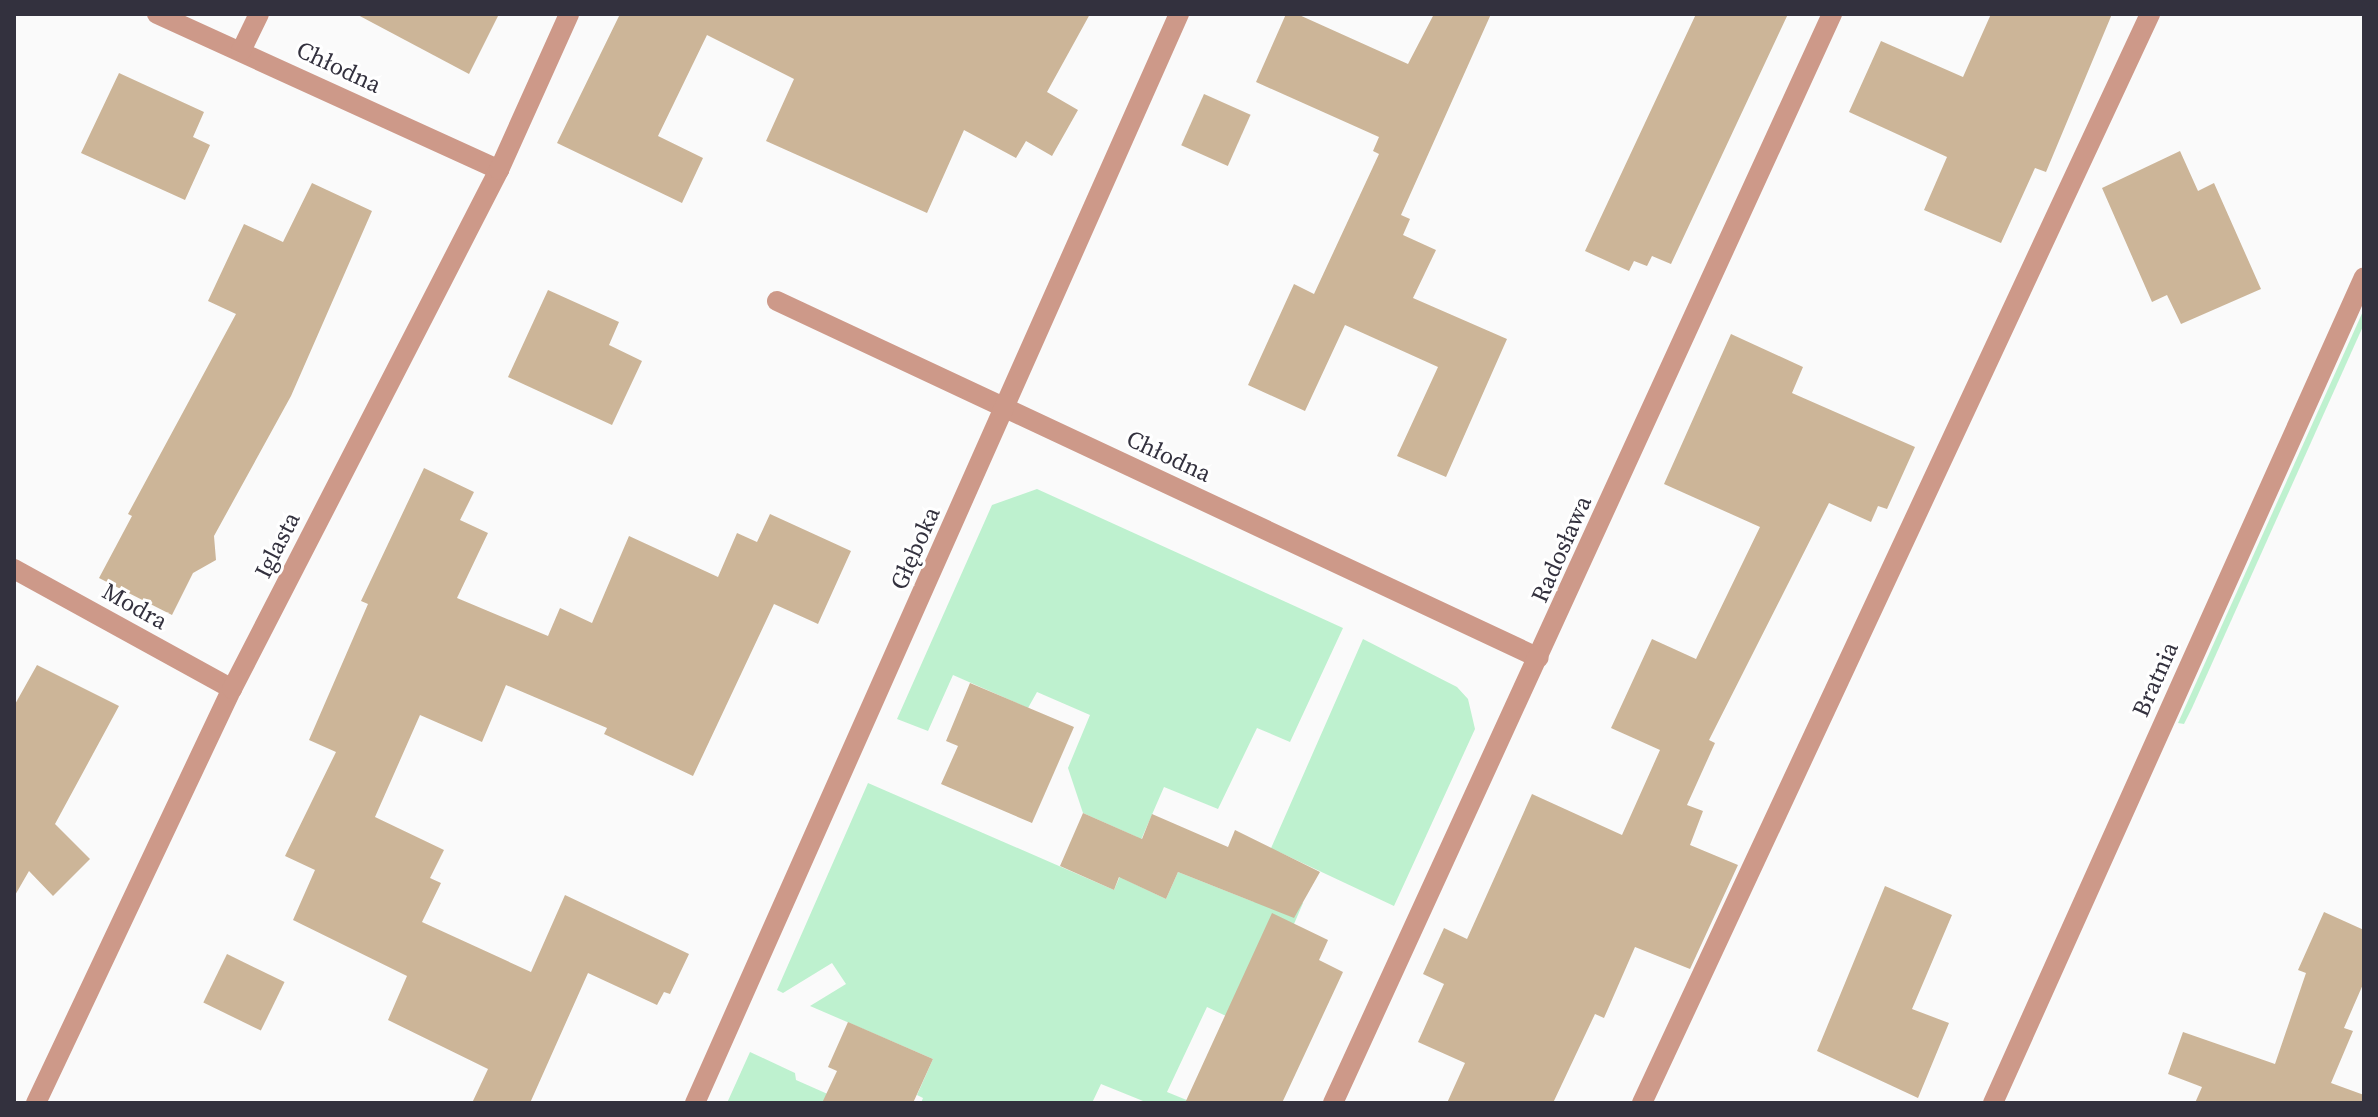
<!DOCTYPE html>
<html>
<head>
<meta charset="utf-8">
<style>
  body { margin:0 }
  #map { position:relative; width:2378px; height:1117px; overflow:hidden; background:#fafafa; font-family:"Source Serif 4",serif }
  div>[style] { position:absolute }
  .green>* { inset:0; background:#bef1cf }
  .building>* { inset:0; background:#ccb598; transform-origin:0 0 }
  .service>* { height:20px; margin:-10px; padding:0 10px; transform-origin:10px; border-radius:10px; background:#cd9989 }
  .minor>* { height:20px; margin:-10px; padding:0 10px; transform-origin:10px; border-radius:10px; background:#cd9989 }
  span { translate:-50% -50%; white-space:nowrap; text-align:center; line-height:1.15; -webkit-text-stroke:6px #fff; paint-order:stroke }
  .street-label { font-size:24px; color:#33313e }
  .frame { position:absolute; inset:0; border:16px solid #33313e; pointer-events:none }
</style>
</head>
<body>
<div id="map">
  <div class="green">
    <i style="clip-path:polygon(2364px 309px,2364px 324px,2192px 708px,2184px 724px,2178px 723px)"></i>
    <i style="clip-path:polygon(1037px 489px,1343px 628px,1290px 742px,1257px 728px,1218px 809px,1164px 787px,1124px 879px,1166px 899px,1178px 872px,1254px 902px,1264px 884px,1303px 903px,1294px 924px,1226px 1016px,1207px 1007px,1167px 1092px,1194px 1103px,1148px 1103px,1101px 1084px,1092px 1103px,921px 1103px,923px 1098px,917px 1095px,933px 1059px,810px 1006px,846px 984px,832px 963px,783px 993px,777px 990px,868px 783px,1114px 890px,1137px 837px,1083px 813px,1068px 768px,1090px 715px,1037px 692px,1028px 708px,953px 675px,928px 731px,897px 719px,992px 505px)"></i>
    <i style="clip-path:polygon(1363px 639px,1457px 687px,1468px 699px,1475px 729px,1394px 906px,1279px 852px,1265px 862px)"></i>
    <i style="clip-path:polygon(750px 1052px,795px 1073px,796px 1080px,848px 1103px,727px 1103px)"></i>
  </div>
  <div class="building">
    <i style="clip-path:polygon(356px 14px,499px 14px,469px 74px)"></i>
    <i style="clip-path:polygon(620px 14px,1090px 14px,1047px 92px,1078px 110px,1052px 156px,1026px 141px,1016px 158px,964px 130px,927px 213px,766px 141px,794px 79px,707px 35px,658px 136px,703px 158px,682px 203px,557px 143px)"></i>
    <i style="clip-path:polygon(1286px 14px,1297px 14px,1408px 64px,1434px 14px,1491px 14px,1401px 215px,1410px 219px,1403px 235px,1436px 250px,1413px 298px,1507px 339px,1446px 477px,1397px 456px,1438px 367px,1345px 325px,1305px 411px,1248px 385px,1294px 284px,1314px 294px,1379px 154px,1373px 151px,1379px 137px,1256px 82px)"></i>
    <i style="clip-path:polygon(1696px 14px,1788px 14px,1671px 264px,1652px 256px,1647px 266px,1634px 261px,1629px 271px,1585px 251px)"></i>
    <i style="clip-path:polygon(1991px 14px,2112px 14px,2046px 172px,2035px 168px,2001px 243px,1924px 210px,1947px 157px,1849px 112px,1881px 41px,1963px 77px)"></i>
    <i style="clip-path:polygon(119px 73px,204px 112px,193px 137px,210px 145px,185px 200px,81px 153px)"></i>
    <i style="left:1204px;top:94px;width:51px;height:56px;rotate:24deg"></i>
    <i style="clip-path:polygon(2180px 151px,2198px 191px,2214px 183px,2261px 289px,2181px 324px,2167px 295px,2152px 302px,2102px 188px)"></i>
    <i style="clip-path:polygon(312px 183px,372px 211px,291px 396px,214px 536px,216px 560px,193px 573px,172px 615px,99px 578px,132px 516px,128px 514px,236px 314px,208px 301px,244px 224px,283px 242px)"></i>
    <i style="clip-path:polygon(548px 290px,619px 322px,609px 345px,642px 361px,612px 425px,508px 377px)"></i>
    <i style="clip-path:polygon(1731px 334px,1803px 367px,1792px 393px,1915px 447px,1887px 509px,1878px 506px,1871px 522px,1829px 503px,1709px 740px,1715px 743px,1687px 805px,1703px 811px,1690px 845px,1738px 865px,1690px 969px,1635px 947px,1604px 1018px,1595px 1014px,1553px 1103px,1447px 1103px,1465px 1063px,1418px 1042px,1444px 984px,1423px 974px,1444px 928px,1467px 939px,1532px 794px,1622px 835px,1660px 750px,1611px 728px,1652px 639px,1696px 659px,1760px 527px,1664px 484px)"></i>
    <i style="clip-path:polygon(424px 468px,474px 492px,460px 520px,488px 533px,457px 598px,548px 636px,560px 608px,592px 623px,629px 536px,718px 577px,737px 533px,757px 542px,770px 514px,851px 551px,818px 624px,774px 604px,693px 776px,604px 734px,607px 728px,506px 685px,482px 742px,420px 715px,375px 817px,444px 850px,430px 878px,441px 883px,422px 922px,531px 972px,565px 895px,689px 954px,670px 994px,664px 992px,657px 1005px,588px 973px,530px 1103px,472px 1103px,488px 1069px,388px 1020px,407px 976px,293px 920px,315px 870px,285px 856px,336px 752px,309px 740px,368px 604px,361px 601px)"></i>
    <i style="clip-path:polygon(37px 665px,119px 706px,55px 824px,90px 859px,53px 896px,29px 871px,14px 897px,14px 706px)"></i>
    <i style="clip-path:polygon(970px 683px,1074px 727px,1032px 823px,941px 784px,958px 746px,946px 741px)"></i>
    <i style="clip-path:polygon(1083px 813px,1142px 839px,1152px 814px,1228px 847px,1235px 830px,1320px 872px,1294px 918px,1178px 872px,1166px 899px,1119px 877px,1114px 890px,1060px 866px)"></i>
    <i style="clip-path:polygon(1885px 886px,1952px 915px,1912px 1009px,1949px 1023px,1918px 1098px,1817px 1051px)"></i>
    <i style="clip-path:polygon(2324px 912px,2364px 930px,2364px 982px,2344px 1028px,2353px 1031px,2331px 1083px,2364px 1095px,2364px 1103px,2195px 1103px,2202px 1087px,2168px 1074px,2183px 1032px,2275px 1064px,2306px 973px,2298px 970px)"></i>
    <i style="clip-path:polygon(1272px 913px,1328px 940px,1319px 960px,1343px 972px,1282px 1103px,1185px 1103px)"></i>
    <i style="left:227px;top:954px;width:64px;height:54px;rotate:26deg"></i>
    <i style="clip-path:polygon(848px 1022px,933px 1059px,913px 1103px,822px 1103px,837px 1071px,828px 1067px)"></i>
  </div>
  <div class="service">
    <i style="left:1642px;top:1103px;width:1202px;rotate:-64.99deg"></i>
  </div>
  <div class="minor">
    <i style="left:157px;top:14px;width:376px;rotate:24.5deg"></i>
    <i style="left:241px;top:51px;width:41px;rotate:-64.1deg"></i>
    <i style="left:777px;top:301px;width:841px;rotate:25.1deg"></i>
    <i style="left:14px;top:569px;width:249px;rotate:28.8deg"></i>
    <i style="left:36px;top:1103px;width:458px;rotate:-64.7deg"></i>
    <i style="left:232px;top:689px;width:584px;rotate:-62.78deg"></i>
    <i style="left:499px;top:170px;width:171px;rotate:-65.8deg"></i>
    <i style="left:695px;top:1103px;width:1192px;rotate:-66.04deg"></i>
    <i style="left:1333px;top:1103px;width:1198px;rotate:-65.38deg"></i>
    <i style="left:1993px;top:1103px;width:905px;rotate:-65.81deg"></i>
  </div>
  <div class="street-label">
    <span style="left:339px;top:67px;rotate:25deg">Chłodna</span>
    <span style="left:1169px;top:456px;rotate:25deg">Chłodna</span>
    <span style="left:277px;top:545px;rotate:-63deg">Iglasta</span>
    <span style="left:915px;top:548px;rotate:-66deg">Głęboka</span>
    <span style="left:1561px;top:549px;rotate:-66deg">Radosława</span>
    <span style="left:135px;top:606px;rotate:29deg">Modra</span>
    <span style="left:2155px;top:679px;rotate:-66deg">Bratnia</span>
  </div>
  <div class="frame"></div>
</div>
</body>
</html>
